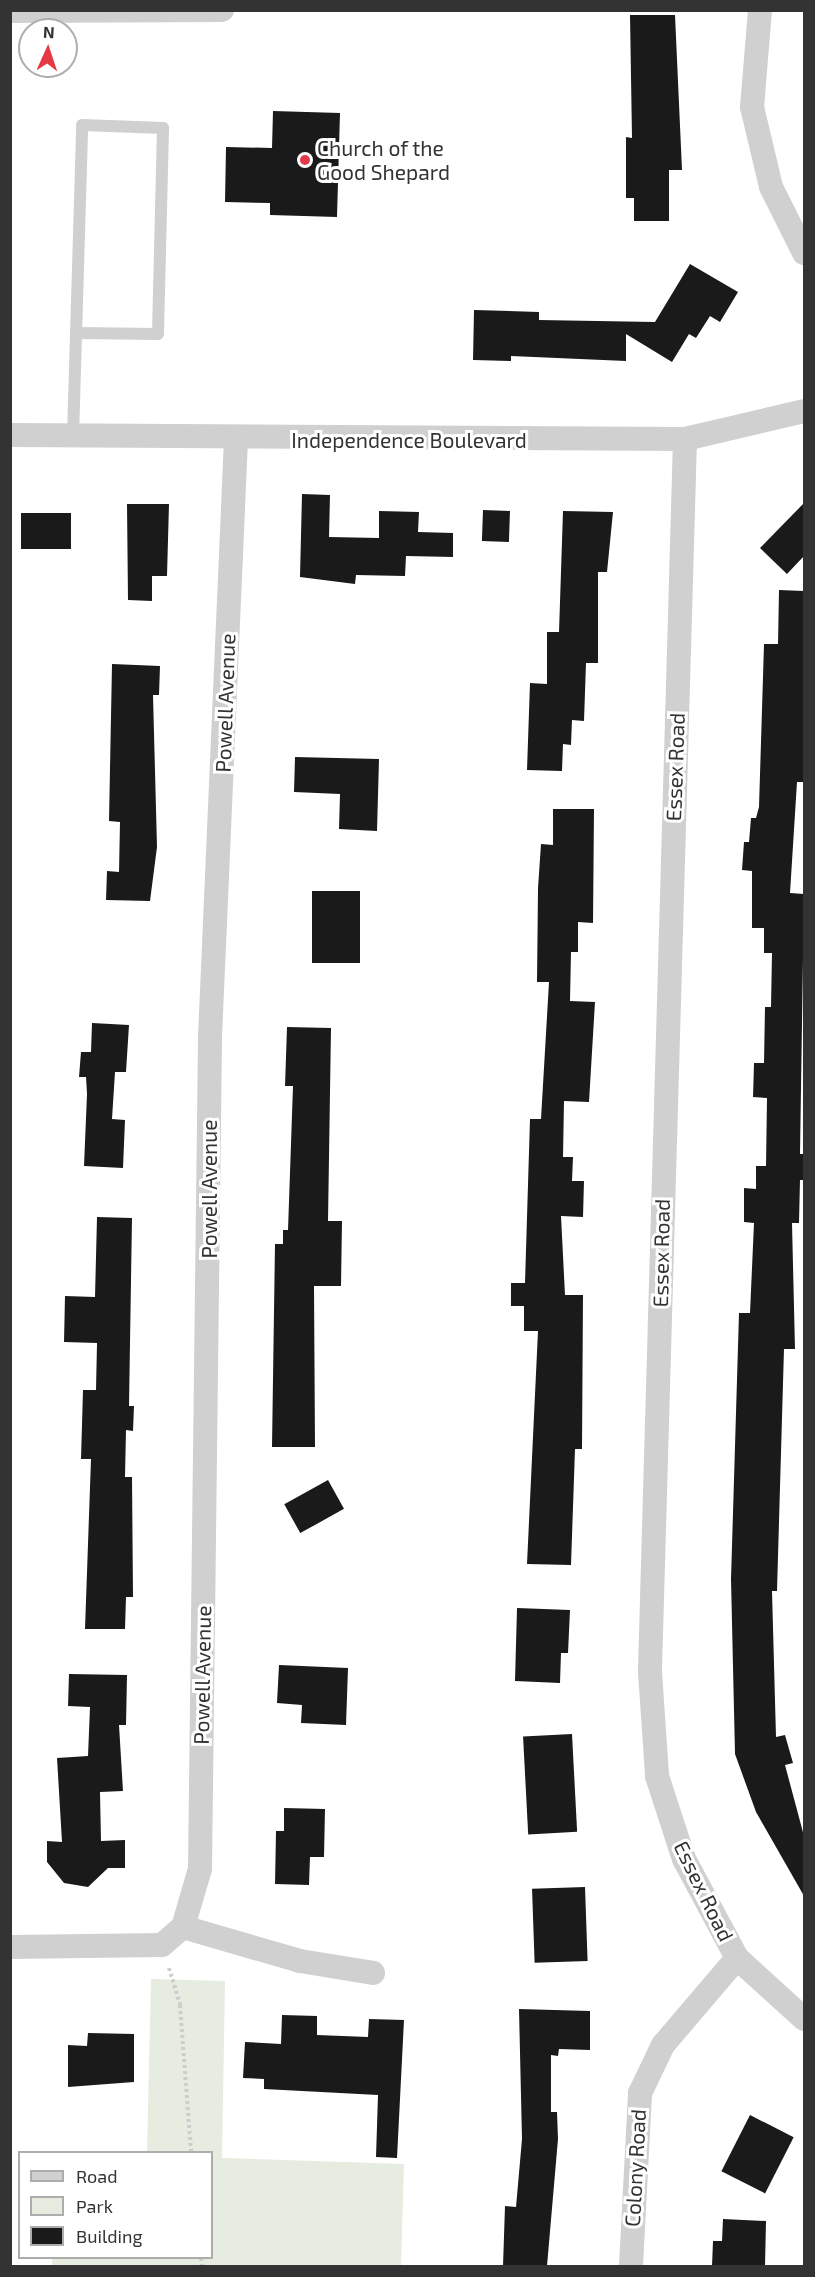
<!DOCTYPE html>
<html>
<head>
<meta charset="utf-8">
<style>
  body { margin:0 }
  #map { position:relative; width:815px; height:2277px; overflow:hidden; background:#fff; font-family:"Exo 2",sans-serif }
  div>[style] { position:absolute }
  .green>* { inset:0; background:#e6ecdf }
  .building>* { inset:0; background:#1a1a1a; transform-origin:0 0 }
  .path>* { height:4px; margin-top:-2px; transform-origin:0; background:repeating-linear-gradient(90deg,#cdcdcd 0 3px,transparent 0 6px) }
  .lane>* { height:12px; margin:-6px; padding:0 6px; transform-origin:6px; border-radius:6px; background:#d0d0d0 }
  .street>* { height:24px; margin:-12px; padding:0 12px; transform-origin:12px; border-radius:12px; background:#d0d0d0 }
  .dots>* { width:16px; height:16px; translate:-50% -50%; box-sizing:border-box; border:3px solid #fff; border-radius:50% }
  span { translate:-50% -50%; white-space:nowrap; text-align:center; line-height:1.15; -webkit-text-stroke:6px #fff; paint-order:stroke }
  .poi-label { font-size:21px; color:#333 }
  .left { translate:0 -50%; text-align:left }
  .street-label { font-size:21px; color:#333 }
  .frame { position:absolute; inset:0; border:12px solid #333; pointer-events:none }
  .legend { position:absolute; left:18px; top:2151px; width:195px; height:108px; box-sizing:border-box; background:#fff; border:2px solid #adadad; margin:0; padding:8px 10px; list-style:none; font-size:18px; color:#333 }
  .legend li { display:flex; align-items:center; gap:12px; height:30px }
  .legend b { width:30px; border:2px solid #adadad }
  .north { position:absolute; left:18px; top:18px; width:60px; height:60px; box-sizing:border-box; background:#fff; border:2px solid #adadad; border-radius:50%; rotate:3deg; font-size:16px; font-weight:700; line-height:24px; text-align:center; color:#333 }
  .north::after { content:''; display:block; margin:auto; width:21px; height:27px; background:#e63946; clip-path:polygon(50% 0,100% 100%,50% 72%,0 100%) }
</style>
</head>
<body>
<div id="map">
  <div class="green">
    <i style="clip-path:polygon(151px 1979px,225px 1981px,222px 2158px,404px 2164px,401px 2266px,52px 2266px,52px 2258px,212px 2258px,212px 2152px,147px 2152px)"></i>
  </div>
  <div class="building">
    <i style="clip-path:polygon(630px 15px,675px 15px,682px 170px,669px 170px,669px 221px,634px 221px,634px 198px,626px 198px,626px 137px,632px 138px)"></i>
    <i style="clip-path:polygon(273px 111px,340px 113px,337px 217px,270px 215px,270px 203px,225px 202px,226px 147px,272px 148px)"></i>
    <i style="clip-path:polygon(690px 264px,738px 292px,720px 322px,710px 316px,696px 338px,689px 334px,672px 362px,626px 334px,626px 361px,511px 356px,511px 361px,473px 360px,474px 310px,539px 312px,539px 320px,655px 322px)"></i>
    <i style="clip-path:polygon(302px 494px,330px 495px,329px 537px,379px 538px,379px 511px,419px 512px,418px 532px,453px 533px,453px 557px,406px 556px,405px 576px,356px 575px,355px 584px,300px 577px)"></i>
    <i style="clip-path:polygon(804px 503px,804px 556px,787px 574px,760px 548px)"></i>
    <i style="clip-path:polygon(127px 504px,169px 504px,167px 576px,152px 576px,152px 601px,128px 600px)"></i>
    <i style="left:483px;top:510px;width:27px;height:31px;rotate:2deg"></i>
    <i style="clip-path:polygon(563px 511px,613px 512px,607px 572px,598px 572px,598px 663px,586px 663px,584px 721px,572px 720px,571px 745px,563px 744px,562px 771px,527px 770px,530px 683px,547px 684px,547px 632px,559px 632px)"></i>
    <i style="left:21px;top:513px;width:50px;height:36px"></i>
    <i style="clip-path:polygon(779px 590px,804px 591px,804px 782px,797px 782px,790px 893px,804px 894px,800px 1154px,804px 1154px,804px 1180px,800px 1180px,799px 1223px,792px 1223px,795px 1349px,784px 1349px,777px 1591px,772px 1591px,776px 1737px,785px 1735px,793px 1763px,785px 1765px,804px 1836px,804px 1896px,756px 1812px,735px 1754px,731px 1579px,739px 1313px,750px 1313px,754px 1223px,744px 1222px,744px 1188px,756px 1189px,756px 1166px,766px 1166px,767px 1098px,753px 1097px,754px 1063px,764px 1063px,765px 1007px,771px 1007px,772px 953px,764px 953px,764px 928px,752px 928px,752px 871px,742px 870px,744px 842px,749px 842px,751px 818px,756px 818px,759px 807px,764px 644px,778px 644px)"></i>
    <i style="clip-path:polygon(112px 664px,160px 666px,159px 695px,153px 695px,157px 847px,150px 901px,106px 900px,107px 871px,119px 872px,120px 822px,109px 821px)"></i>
    <i style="clip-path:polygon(295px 757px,379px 759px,377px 831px,339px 829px,340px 794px,294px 792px)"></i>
    <i style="clip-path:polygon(553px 809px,594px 809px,593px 923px,578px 922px,578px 952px,571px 952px,570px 1001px,595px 1002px,589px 1102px,564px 1101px,563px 1157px,573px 1157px,572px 1181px,584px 1181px,583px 1217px,561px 1216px,565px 1295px,583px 1295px,582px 1449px,575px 1449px,571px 1565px,527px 1564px,538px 1331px,524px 1331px,524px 1306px,511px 1306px,511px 1283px,525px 1283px,530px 1119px,541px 1119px,549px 982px,537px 982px,538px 888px,541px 844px,553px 845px)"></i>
    <i style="left:312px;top:891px;width:48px;height:72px"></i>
    <i style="clip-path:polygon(92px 1023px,129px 1025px,126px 1072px,115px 1072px,112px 1119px,125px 1120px,123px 1168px,84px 1166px,87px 1094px,86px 1077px,79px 1077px,81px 1052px,91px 1052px)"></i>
    <i style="clip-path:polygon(287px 1027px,331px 1028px,328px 1221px,342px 1221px,341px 1286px,314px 1286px,315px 1447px,272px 1447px,275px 1244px,283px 1244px,283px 1230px,288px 1230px,293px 1086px,285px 1086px)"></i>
    <i style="clip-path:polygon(97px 1217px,132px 1218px,129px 1406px,134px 1406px,133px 1431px,126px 1430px,125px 1477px,132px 1477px,133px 1597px,126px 1597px,125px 1629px,85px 1629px,91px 1459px,81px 1459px,83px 1390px,96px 1390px,97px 1343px,64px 1342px,65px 1296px,95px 1297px)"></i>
    <i style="left:328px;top:1480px;width:33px;height:50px;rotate:61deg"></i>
    <i style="clip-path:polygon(517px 1608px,570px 1610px,568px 1653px,561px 1653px,560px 1683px,515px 1681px)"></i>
    <i style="clip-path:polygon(279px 1665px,348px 1668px,346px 1725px,301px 1723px,302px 1705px,277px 1703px)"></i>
    <i style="clip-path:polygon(69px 1674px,127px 1675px,126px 1725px,119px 1725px,123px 1791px,100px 1792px,101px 1841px,125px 1840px,125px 1868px,108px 1868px,88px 1887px,64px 1883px,47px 1862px,47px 1841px,62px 1842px,57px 1758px,88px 1756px,90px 1707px,68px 1706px)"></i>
    <i style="left:572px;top:1734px;width:98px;height:49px;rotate:87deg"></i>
    <i style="clip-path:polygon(284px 1808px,325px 1809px,324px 1857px,310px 1857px,309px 1885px,275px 1884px,276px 1831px,284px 1831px)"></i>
    <i style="left:585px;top:1887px;width:74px;height:53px;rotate:88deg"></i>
    <i style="clip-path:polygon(519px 2009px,590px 2011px,590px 2050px,559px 2049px,558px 2056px,551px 2055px,551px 2112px,557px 2112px,558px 2139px,547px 2266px,503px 2266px,505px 2206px,516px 2207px,522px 2139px)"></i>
    <i style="clip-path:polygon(282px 2015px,317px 2016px,317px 2035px,368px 2037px,369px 2019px,404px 2020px,397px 2158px,376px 2157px,378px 2095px,264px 2089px,264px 2079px,243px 2078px,245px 2042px,281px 2044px)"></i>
    <i style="clip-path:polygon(88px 2033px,134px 2034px,134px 2082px,68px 2087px,68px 2045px,87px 2046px)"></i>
    <i style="left:750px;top:2115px;width:49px;height:63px;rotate:27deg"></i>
    <i style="clip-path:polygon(723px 2219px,766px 2221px,765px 2266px,712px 2266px,713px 2241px,722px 2241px)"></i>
  </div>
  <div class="path">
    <i style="left:169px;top:1968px;width:39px;rotate:73deg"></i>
    <i style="left:180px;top:2005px;width:147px;rotate:85.7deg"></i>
    <i style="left:201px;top:2258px;width:8px;rotate:83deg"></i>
  </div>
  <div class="lane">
    <i style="left:73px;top:436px;width:311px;rotate:-88.3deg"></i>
    <i style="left:82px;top:125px;width:81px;rotate:2.1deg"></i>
    <i style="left:163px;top:128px;width:206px;rotate:91.4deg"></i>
    <i style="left:158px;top:334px;width:82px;rotate:-179.3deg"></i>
  </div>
  <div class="street">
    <i style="left:760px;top:10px;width:97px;rotate:94.7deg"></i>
    <i style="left:752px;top:107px;width:82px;rotate:76.6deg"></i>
    <i style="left:771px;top:187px;width:74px;rotate:63.4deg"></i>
    <i style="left:10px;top:11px;width:212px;rotate:-0.3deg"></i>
    <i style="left:10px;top:435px;width:675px;rotate:0.34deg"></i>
    <i style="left:685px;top:439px;width:122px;rotate:-13.2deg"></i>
    <i style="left:685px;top:439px;width:1233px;rotate:91.63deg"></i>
    <i style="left:650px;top:1672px;width:104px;rotate:86.1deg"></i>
    <i style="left:657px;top:1776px;width:87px;rotate:72deg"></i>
    <i style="left:684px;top:1859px;width:112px;rotate:61.8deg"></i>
    <i style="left:737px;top:1958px;width:91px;rotate:42.3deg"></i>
    <i style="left:183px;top:1927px;width:122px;rotate:16.2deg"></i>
    <i style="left:300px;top:1961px;width:74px;rotate:9.3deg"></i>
    <i style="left:10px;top:1947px;width:152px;rotate:-0.8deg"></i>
    <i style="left:162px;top:1945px;width:28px;rotate:-41deg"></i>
    <i style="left:183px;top:1927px;width:60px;rotate:-73.7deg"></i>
    <i style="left:200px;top:1869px;width:832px;rotate:-89.31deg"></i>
    <i style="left:210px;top:1037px;width:599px;rotate:-87.51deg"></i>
    <i style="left:631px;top:2266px;width:173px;rotate:-87deg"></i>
    <i style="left:640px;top:2093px;width:53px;rotate:-64.4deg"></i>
    <i style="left:663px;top:2045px;width:114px;rotate:-49.6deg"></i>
  </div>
  <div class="dots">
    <i style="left:305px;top:160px;background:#e63946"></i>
  </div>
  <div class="poi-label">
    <span class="left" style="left:317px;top:160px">Church of the<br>Good Shepard</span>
  </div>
  <div class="street-label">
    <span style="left:409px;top:440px">Independence Boulevard</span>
    <span style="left:225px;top:703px;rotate:-88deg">Powell Avenue</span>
    <span style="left:675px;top:767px;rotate:-88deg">Essex Road</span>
    <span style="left:209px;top:1189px;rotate:-90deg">Powell Avenue</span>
    <span style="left:661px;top:1253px;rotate:-89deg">Essex Road</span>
    <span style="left:202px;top:1675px;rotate:-89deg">Powell Avenue</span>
    <span style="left:704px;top:1891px;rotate:64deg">Essex Road</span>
    <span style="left:635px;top:2168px;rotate:-87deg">Colony Road</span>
  </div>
  <div class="frame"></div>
  <ul class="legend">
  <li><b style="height:8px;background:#d0d0d0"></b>Road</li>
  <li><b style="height:16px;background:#e6ecdf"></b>Park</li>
  <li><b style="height:16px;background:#1a1a1a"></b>Building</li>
  </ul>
  <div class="north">N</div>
</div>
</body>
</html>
